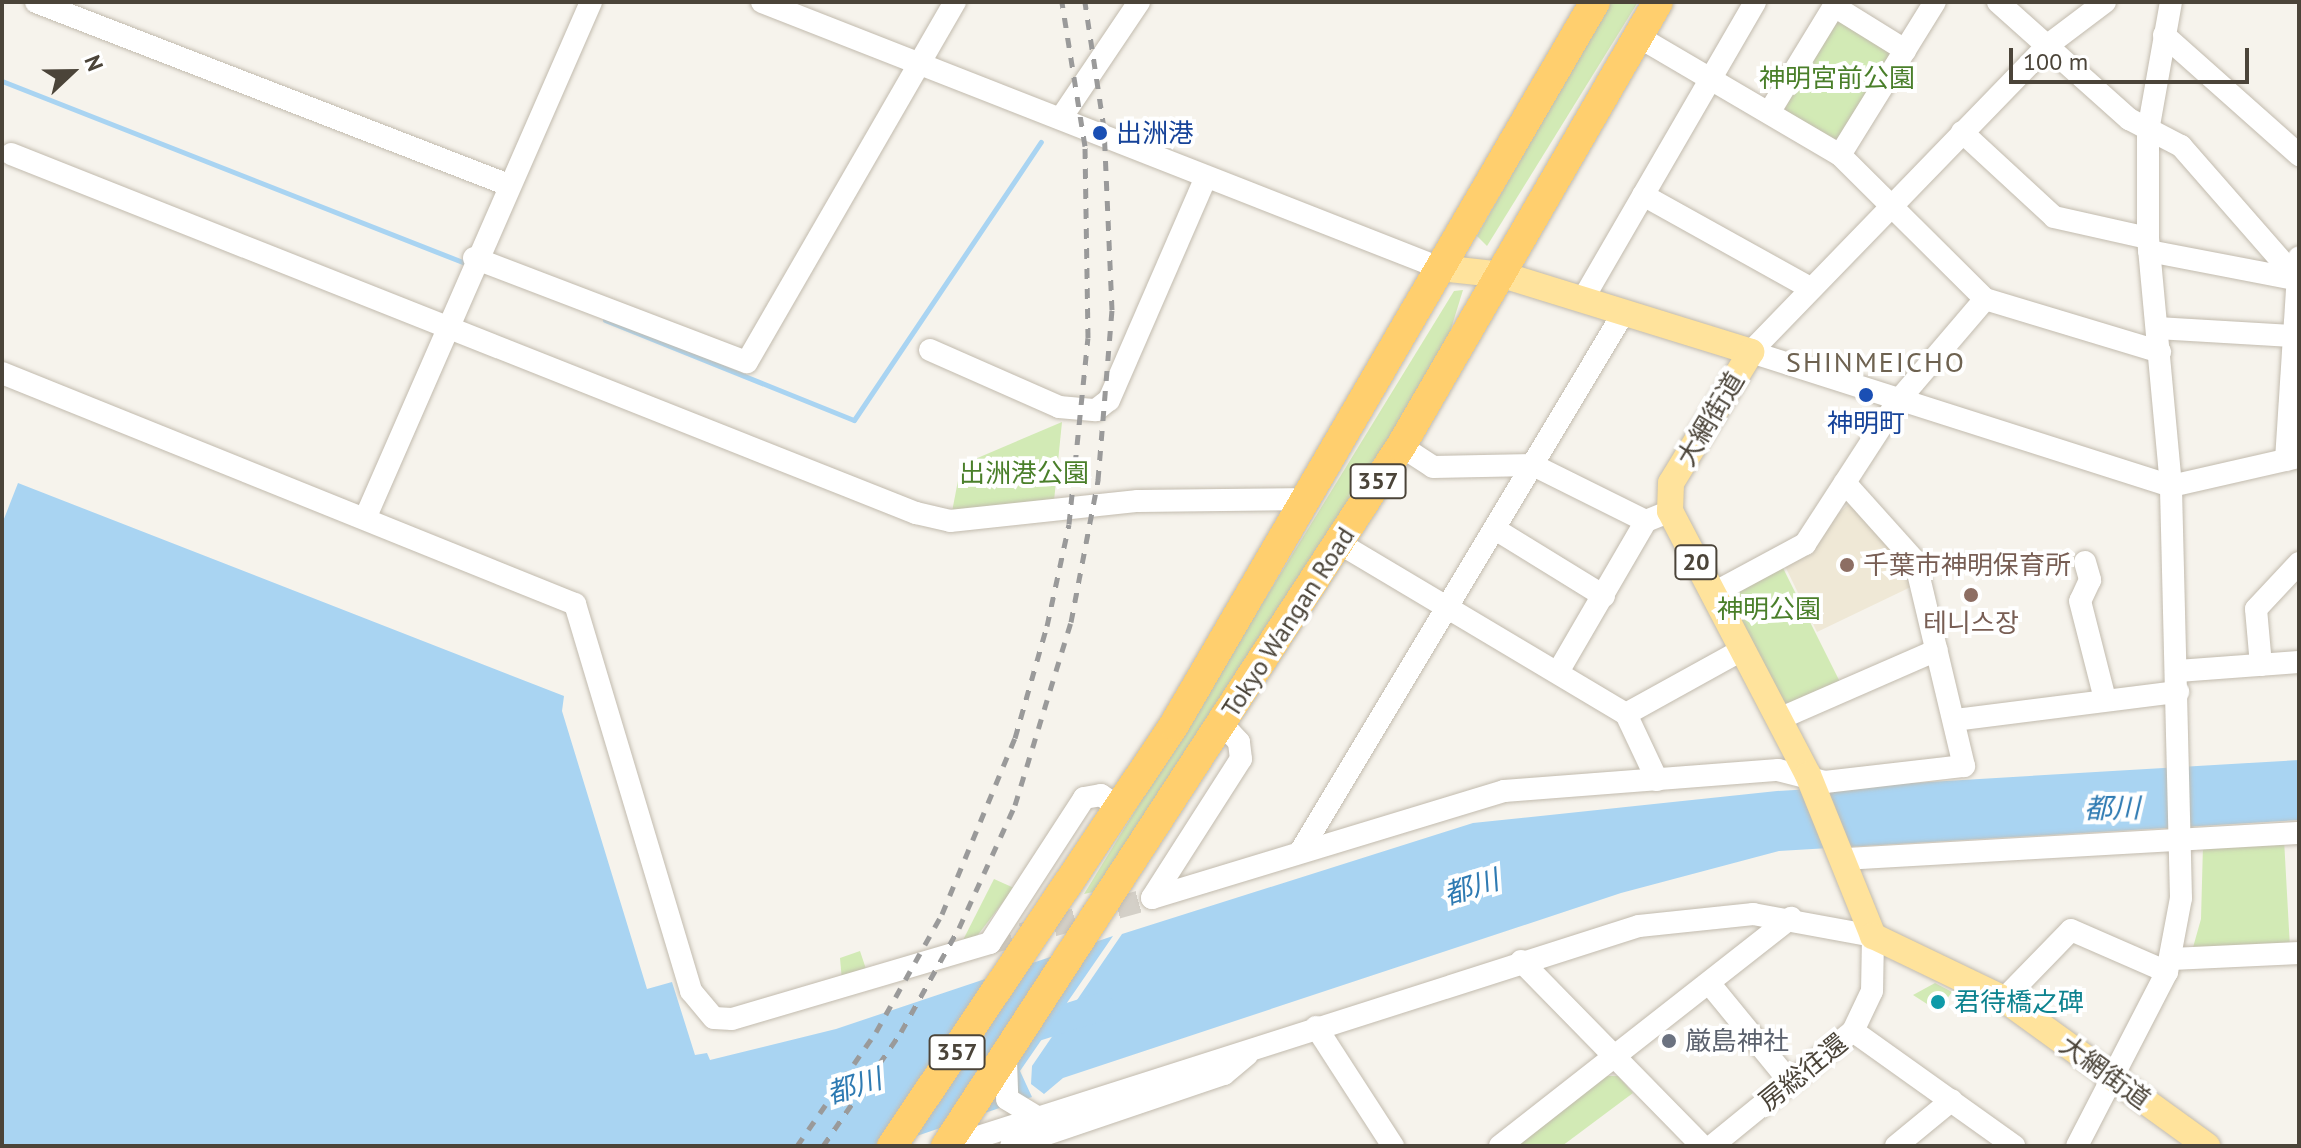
<!DOCTYPE html>
<html>
<head>
<meta charset="utf-8">
<style>
  body { margin:0 }
  #map { position:relative; width:2301px; height:1148px; overflow:hidden; background:#f6f3ec; font-family:"PT Sans","Noto Sans JP","Noto Sans KR",sans-serif }
  div>[style] { position:absolute }
  .education>* { inset:0; background:#efe8d6 }
  .green>* { inset:0; background:#d2eab5 }
  .water>* { inset:0; background:#a9d4f2 }
  .stream>* { height:5px; margin:-2.5px; padding:0 2.5px; transform-origin:2.5px; border-radius:2.5px; background:#a9d4f2 }
  .river>* { height:28px; margin:-14px; padding:0 14px; transform-origin:14px; border-radius:14px; background:#a9d4f2 }
  .minor-tunnel>* { height:22px; margin-top:-11px; transform-origin:0; background:repeating-linear-gradient(90deg,#d4d0c8 0 22px,transparent 0 33px) }
  .roads { filter:drop-shadow(0 0 2px #c2bbae) drop-shadow(0 0 2px #c2bbae) }
  .minor>* { height:22px; margin:-11px; padding:0 11px; transform-origin:11px; border-radius:11px; background:#fff }
  .major>* { height:26px; margin:-13px; padding:0 13px; transform-origin:13px; border-radius:13px; background:#ffe39c }
  .highway>* { height:30px; margin:-15px; padding:0 15px; transform-origin:15px; border-radius:15px; background:#ffcf6e }
  .rail>* { height:5px; margin-top:-2.5px; transform-origin:0; background:repeating-linear-gradient(90deg,#9a9a9a 0 10px,transparent 0 20px) }
  .dots>* { width:22px; height:22px; translate:-50% -50%; box-sizing:border-box; border:4px solid #fff; border-radius:50% }
  span { translate:-50% -50%; white-space:nowrap; text-align:center; line-height:1.15; -webkit-text-stroke:8px #fff; paint-order:stroke }
  .shield-label span { padding:2px 6px; background:#fff; border:2px solid; border-radius:6px; -webkit-text-stroke-width:0 }
  .shield-label { font-size:24px; color:#4b4439; font-weight:700 }
  .park-label { font-size:26px; color:#4a7f2a }
  .transit-label { font-size:26px; color:#164399 }
  .left { translate:0 -50%; text-align:left }
  .street-label { font-size:26px; color:#4b4439 }
  .education-label { font-size:26px; color:#785e54 }
  .culture-label { font-size:26px; color:#0d838f }
  .worship-label { font-size:26px; color:#5b616d }
  .neighbourhood-label { font-size:28px; color:#6e6250; letter-spacing:2px }
  .water-label { font-size:28px; color:#2e7ab2; font-style:italic }
  .frame { position:absolute; inset:0; border:4px solid #4b4439; pointer-events:none }
  .north { position:absolute; left:32px; top:32px; width:80px; height:80px; -webkit-text-stroke:6px #fff; paint-order:stroke; rotate:68deg; font-size:22px; font-weight:700; line-height:32px; text-align:center; color:#4b4439 }
  .north::after { content:''; display:block; margin:auto; width:28px; height:36px; background:#4b4439; clip-path:polygon(50% 0,100% 100%,50% 72%,0 100%) }
  .scale { position:absolute; left:2009px; top:48px; width:240px; height:36px; box-sizing:border-box; border:4px solid #4b4439; border-top:0; padding-left:10px; font-size:24px; line-height:28px; white-space:nowrap; color:#4b4439; -webkit-text-stroke:6px #fff; paint-order:stroke }
</style>
</head>
<body>
<div id="map">
  <div class="education">
    <i style="clip-path:polygon(1854px 499px,1911px 565px,1917px 584px,1817px 632px,1784px 564px)"></i>
  </div>
  <div class="green">
    <i style="clip-path:polygon(1610px 2px,1638px 2px,1487px 246px,1477px 236px)"></i>
    <i style="clip-path:polygon(1833px 18px,1893px 49px,1842px 137px,1832px 142px,1783px 112px)"></i>
    <i style="clip-path:polygon(1463px 290px,1450px 332px,1399px 423px,1098px 891px,1084px 894px,1454px 291px)"></i>
    <i style="clip-path:polygon(1062px 422px,1054px 501px,951px 517px,961px 465px)"></i>
    <i style="clip-path:polygon(1782px 566px,1841px 684px,1785px 709px,1731px 603px,1733px 593px)"></i>
    <i style="clip-path:polygon(2284px 839px,2290px 948px,2192px 951px,2201px 919px,2203px 845px)"></i>
    <i style="clip-path:polygon(994px 879px,1014px 888px,977px 936px,960px 946px)"></i>
    <i style="clip-path:polygon(860px 951px,867px 972px,842px 981px,840px 958px)"></i>
    <i style="clip-path:polygon(1935px 983px,1952px 992px,1938px 1011px,1913px 995px)"></i>
    <i style="clip-path:polygon(1602px 1076px,1618px 1076px,1633px 1093px,1562px 1146px,1510px 1146px)"></i>
  </div>
  <div class="water">
    <i style="clip-path:polygon(18px 483px,564px 696px,562px 711px,647px 989px,672px 982px,695px 1055px,707px 1053px,710px 1060px,836px 1029px,1113px 936px,1020px 1071px,1032px 1097px,887px 1146px,2px 1146px,2px 524px)"></i>
    <i style="clip-path:polygon(2299px 760px,2299px 820px,1779px 851px,1621px 893px,1063px 1078px,1044px 1094px,1031px 1084px,1032px 1066px,1122px 934px,1473px 823px,1777px 791px)"></i>
  </div>
  <div class="stream">
    <i style="left:2px;top:81px;width:503px;rotate:21.46deg"></i>
    <i style="left:605px;top:320px;width:268px;rotate:21.9deg"></i>
    <i style="left:854px;top:420px;width:335px;rotate:-56.1deg"></i>
  </div>
  <div class="river">
    <i style="left:1018px;top:1033px;width:86px;rotate:-17.6deg"></i>
  </div>
  <div class="minor-tunnel">
    <i style="left:990px;top:943px;width:168px;rotate:-15.5deg"></i>
  </div>
  <div class="roads">
    <div class="minor">
      <i style="left:36px;top:2px;width:504px;rotate:21.17deg"></i>
      <i style="left:762px;top:2px;width:728px;rotate:21.42deg"></i>
      <i style="left:1998px;top:2px;width:176px;rotate:41.8deg"></i>
      <i style="left:2129px;top:119px;width:59px;rotate:27.4deg"></i>
      <i style="left:2181px;top:146px;width:179px;rotate:48.8deg"></i>
      <i style="left:2105px;top:2px;width:71px;rotate:143deg"></i>
      <i style="left:2048px;top:45px;width:427px;rotate:134.1deg"></i>
      <i style="left:1751px;top:352px;width:441px;rotate:17.7deg"></i>
      <i style="left:2171px;top:486px;width:131px;rotate:-12.8deg"></i>
      <i style="left:2164px;top:35px;width:181px;rotate:41.6deg"></i>
      <i style="left:1639px;top:37px;width:233px;rotate:30.4deg"></i>
      <i style="left:1840px;top:155px;width:204px;rotate:44.8deg"></i>
      <i style="left:1985px;top:299px;width:183px;rotate:16.8deg"></i>
      <i style="left:1770px;top:111px;width:123px;rotate:-58.6deg"></i>
      <i style="left:1834px;top:6px;width:84px;rotate:31.8deg"></i>
      <i style="left:1061px;top:118px;width:140px;rotate:-56.1deg"></i>
      <i style="left:1962px;top:132px;width:125px;rotate:42.7deg"></i>
      <i style="left:2054px;top:217px;width:96px;rotate:12.6deg"></i>
      <i style="left:11px;top:154px;width:974px;rotate:21.64deg"></i>
      <i style="left:916px;top:513px;width:35px;rotate:13deg"></i>
      <i style="left:950px;top:521px;width:189px;rotate:-6.1deg"></i>
      <i style="left:1138px;top:501px;width:172px;rotate:-0.7deg"></i>
      <i style="left:1840px;top:155px;width:180px;rotate:-58.2deg"></i>
      <i style="left:1643px;top:195px;width:191px;rotate:29.1deg"></i>
      <i style="left:2149px;top:251px;width:149px;rotate:10.9deg"></i>
      <i style="left:474px;top:258px;width:292px;rotate:20.9deg"></i>
      <i style="left:747px;top:362px;width:416px;rotate:-60deg"></i>
      <i style="left:1583px;top:299px;width:343px;rotate:-59.9deg"></i>
      <i style="left:2157px;top:328px;width:135px;rotate:3.4deg"></i>
      <i style="left:930px;top:350px;width:141px;rotate:23.8deg"></i>
      <i style="left:1059px;top:407px;width:37px;rotate:5deg"></i>
      <i style="left:1096px;top:410px;width:16px;rotate:-38deg"></i>
      <i style="left:1109px;top:400px;width:243px;rotate:-66.5deg"></i>
      <i style="left:2px;top:373px;width:618px;rotate:21.96deg"></i>
      <i style="left:575px;top:604px;width:404px;rotate:73.3deg"></i>
      <i style="left:691px;top:991px;width:35px;rotate:50deg"></i>
      <i style="left:714px;top:1018px;width:18px;rotate:3deg"></i>
      <i style="left:732px;top:1019px;width:269px;rotate:-16.4deg"></i>
      <i style="left:990px;top:943px;width:173px;rotate:-57deg"></i>
      <i style="left:1084px;top:798px;width:17px;rotate:-10deg"></i>
      <i style="left:1101px;top:795px;width:24px;rotate:35deg"></i>
      <i style="left:1401px;top:446px;width:38px;rotate:33deg"></i>
      <i style="left:1433px;top:467px;width:100px;rotate:-1.1deg"></i>
      <i style="left:1533px;top:465px;width:126px;rotate:26.4deg"></i>
      <i style="left:2286px;top:460px;width:203px;rotate:-86.3deg"></i>
      <i style="left:367px;top:514px;width:559px;rotate:-66.37deg"></i>
      <i style="left:1495px;top:529px;width:128px;rotate:31.6deg"></i>
      <i style="left:1339px;top:543px;width:334px;rotate:30.8deg"></i>
      <i style="left:1626px;top:714px;width:73px;rotate:64.8deg"></i>
      <i style="left:2085px;top:562px;width:19px;rotate:74deg"></i>
      <i style="left:2090px;top:580px;width:23px;rotate:115deg"></i>
      <i style="left:2080px;top:601px;width:101px;rotate:75.7deg"></i>
      <i style="left:1712px;top:594px;width:106px;rotate:-28.3deg"></i>
      <i style="left:1805px;top:544px;width:171px;rotate:-57deg"></i>
      <i style="left:1898px;top:401px;width:134px;rotate:-49.5deg"></i>
      <i style="left:2261px;top:665px;width:56px;rotate:-95.1deg"></i>
      <i style="left:2256px;top:609px;width:63px;rotate:-46.9deg"></i>
      <i style="left:2178px;top:671px;width:121px;rotate:-4.3deg"></i>
      <i style="left:1558px;top:672px;width:175px;rotate:-59.8deg"></i>
      <i style="left:1646px;top:521px;width:16px;rotate:-22deg"></i>
      <i style="left:1626px;top:714px;width:132px;rotate:-28.9deg"></i>
      <i style="left:1779px;top:719px;width:172px;rotate:-23.6deg"></i>
      <i style="left:1955px;top:720px;width:225px;rotate:-7.2deg"></i>
      <i style="left:1302px;top:849px;width:626px;rotate:-59.05deg"></i>
      <i style="left:1845px;top:859px;width:455px;rotate:-3.3deg"></i>
      <i style="left:1152px;top:898px;width:368px;rotate:-16.9deg"></i>
      <i style="left:1504px;top:791px;width:275px;rotate:-4.4deg"></i>
      <i style="left:1778px;top:770px;width:49px;rotate:14.3deg"></i>
      <i style="left:1825px;top:782px;width:140px;rotate:-6.6deg"></i>
      <i style="left:1964px;top:766px;width:211px;rotate:-103.4deg"></i>
      <i style="left:1915px;top:561px;width:105px;rotate:-131.9deg"></i>
      <i style="left:1152px;top:898px;width:165px;rotate:-57.4deg"></i>
      <i style="left:1241px;top:759px;width:17px;rotate:-97deg"></i>
      <i style="left:1239px;top:742px;width:23px;rotate:-133deg"></i>
      <i style="left:2172px;top:959px;width:127px;rotate:-2.7deg"></i>
      <i style="left:1521px;top:961px;width:259px;rotate:45.6deg"></i>
      <i style="left:1709px;top:983px;width:128px;rotate:50.7deg"></i>
      <i style="left:2004px;top:999px;width:96px;rotate:-45.8deg"></i>
      <i style="left:2071px;top:930px;width:105px;rotate:23.6deg"></i>
      <i style="left:1316px;top:1027px;width:142px;rotate:57.1deg"></i>
      <i style="left:1853px;top:1031px;width:198px;rotate:35.5deg"></i>
      <i style="left:1006px;top:1061px;width:38px;rotate:88deg"></i>
      <i style="left:1007px;top:1099px;width:37px;rotate:31deg"></i>
      <i style="left:950px;top:1146px;width:723px;rotate:-17.71deg"></i>
      <i style="left:1639px;top:926px;width:115px;rotate:-6deg"></i>
      <i style="left:1753px;top:914px;width:122px;rotate:10.4deg"></i>
      <i style="left:1873px;top:936px;width:55px;rotate:91deg"></i>
      <i style="left:1872px;top:991px;width:44px;rotate:115.4deg"></i>
      <i style="left:1853px;top:1031px;width:182px;rotate:140.8deg"></i>
      <i style="left:1011px;top:1146px;width:225px;rotate:-18.7deg"></i>
      <i style="left:1224px;top:1074px;width:30px;rotate:-40deg"></i>
      <i style="left:1500px;top:1146px;width:370px;rotate:-38.1deg"></i>
      <i style="left:1896px;top:1146px;width:72px;rotate:-39.4deg"></i>
      <i style="left:2077px;top:1146px;width:196px;rotate:-62.7deg"></i>
      <i style="left:2167px;top:972px;width:75px;rotate:-79.3deg"></i>
      <i style="left:2181px;top:898px;width:412px;rotate:-91.4deg"></i>
      <i style="left:2171px;top:486px;width:249px;rotate:-95.3deg"></i>
      <i style="left:2148px;top:238px;width:107px;rotate:-90deg"></i>
      <i style="left:2148px;top:131px;width:131px;rotate:-79.9deg"></i>
    </div>
    <div class="major">
      <i style="left:1440px;top:268px;width:63px;rotate:6.3deg"></i>
      <i style="left:1503px;top:275px;width:260px;rotate:17.2deg"></i>
      <i style="left:1751px;top:352px;width:153px;rotate:121.4deg"></i>
      <i style="left:1671px;top:483px;width:28px;rotate:92deg"></i>
      <i style="left:1670px;top:511px;width:298px;rotate:62.4deg"></i>
      <i style="left:1808px;top:775px;width:174px;rotate:68deg"></i>
      <i style="left:1873px;top:936px;width:145px;rotate:25.7deg"></i>
      <i style="left:2004px;top:999px;width:251px;rotate:35.9deg"></i>
    </div>
    <div class="highway">
      <i style="left:892px;top:1146px;width:507px;rotate:-56.18deg"></i>
      <i style="left:1174px;top:725px;width:837px;rotate:-59.79deg"></i>
      <i style="left:946px;top:1146px;width:835px;rotate:-56.98deg"></i>
      <i style="left:1401px;top:446px;width:513px;rotate:-59.94deg"></i>
    </div>
  </div>
  <div class="rail">
    <i style="left:797px;top:1146px;width:139px;rotate:-55.3deg"></i>
    <i style="left:876px;top:1032px;width:135px;rotate:-60.8deg"></i>
    <i style="left:942px;top:914px;width:191px;rotate:-67.5deg"></i>
    <i style="left:1015px;top:738px;width:116px;rotate:-74.1deg"></i>
    <i style="left:1047px;top:626px;width:104px;rotate:-77.8deg"></i>
    <i style="left:1069px;top:524px;width:187px;rotate:-84.2deg"></i>
    <i style="left:1088px;top:338px;width:192px;rotate:-90.9deg"></i>
    <i style="left:1085px;top:146px;width:146px;rotate:-99.1deg"></i>
    <i style="left:823px;top:1146px;width:138px;rotate:-55.6deg"></i>
    <i style="left:901px;top:1032px;width:119px;rotate:-60.9deg"></i>
    <i style="left:959px;top:928px;width:135px;rotate:-65.5deg"></i>
    <i style="left:1015px;top:805px;width:191px;rotate:-73deg"></i>
    <i style="left:1071px;top:622px;width:145px;rotate:-79.2deg"></i>
    <i style="left:1098px;top:480px;width:171px;rotate:-85.3deg"></i>
    <i style="left:1112px;top:310px;width:182px;rotate:-92.5deg"></i>
    <i style="left:1104px;top:128px;width:127px;rotate:-98.6deg"></i>
  </div>
  <div class="dots">
    <i style="left:1100px;top:133px;background:#1a4fb4"></i>
    <i style="left:1866px;top:395px;background:#1a4fb4"></i>
    <i style="left:1847px;top:565px;background:#8d6e63"></i>
    <i style="left:1971px;top:595px;background:#8d6e63"></i>
    <i style="left:1938px;top:1002px;background:#0f9aa8"></i>
    <i style="left:1669px;top:1041px;background:#6b7280"></i>
  </div>
  <div class="shield-label">
    <span style="left:1378px;top:481px">357</span>
    <span style="left:1696px;top:562px">20</span>
    <span style="left:957px;top:1052px">357</span>
  </div>
  <div class="park-label">
    <span style="left:1837px;top:78px">神明宮前公園</span>
    <span style="left:1024px;top:473px">出洲港公園</span>
    <span style="left:1769px;top:609px">神明公園</span>
  </div>
  <div class="transit-label">
    <span class="left" style="left:1116px;top:133px">出洲港</span>
    <span style="left:1866px;top:423px">神明町</span>
  </div>
  <div class="street-label">
    <span style="left:1710px;top:419px;rotate:-59deg">大網街道</span>
    <span style="left:1288px;top:622px;rotate:-57deg">Tokyo Wangan Road</span>
    <span style="left:1803px;top:1072px;rotate:-39deg">房総往還</span>
    <span style="left:2105px;top:1072px;rotate:36deg">大網街道</span>
  </div>
  <div class="education-label">
    <span class="left" style="left:1863px;top:565px">千葉市神明保育所</span>
    <span style="left:1971px;top:623px">테니스장</span>
  </div>
  <div class="culture-label">
    <span class="left" style="left:1954px;top:1002px">君待橋之碑</span>
  </div>
  <div class="worship-label">
    <span class="left" style="left:1685px;top:1041px">厳島神社</span>
  </div>
  <div class="neighbourhood-label">
    <span style="left:1876px;top:362px">SHINMEICHO</span>
  </div>
  <div class="water-label">
    <span style="left:2112px;top:808px;rotate:-1deg">都川</span>
    <span style="left:1471px;top:887px;rotate:-18deg">都川</span>
    <span style="left:854px;top:1086px;rotate:-18deg">都川</span>
  </div>
  <div class="frame"></div>
  <div class="north">N</div>
  <div class="scale">100 m</div>
</div>
</body>
</html>
